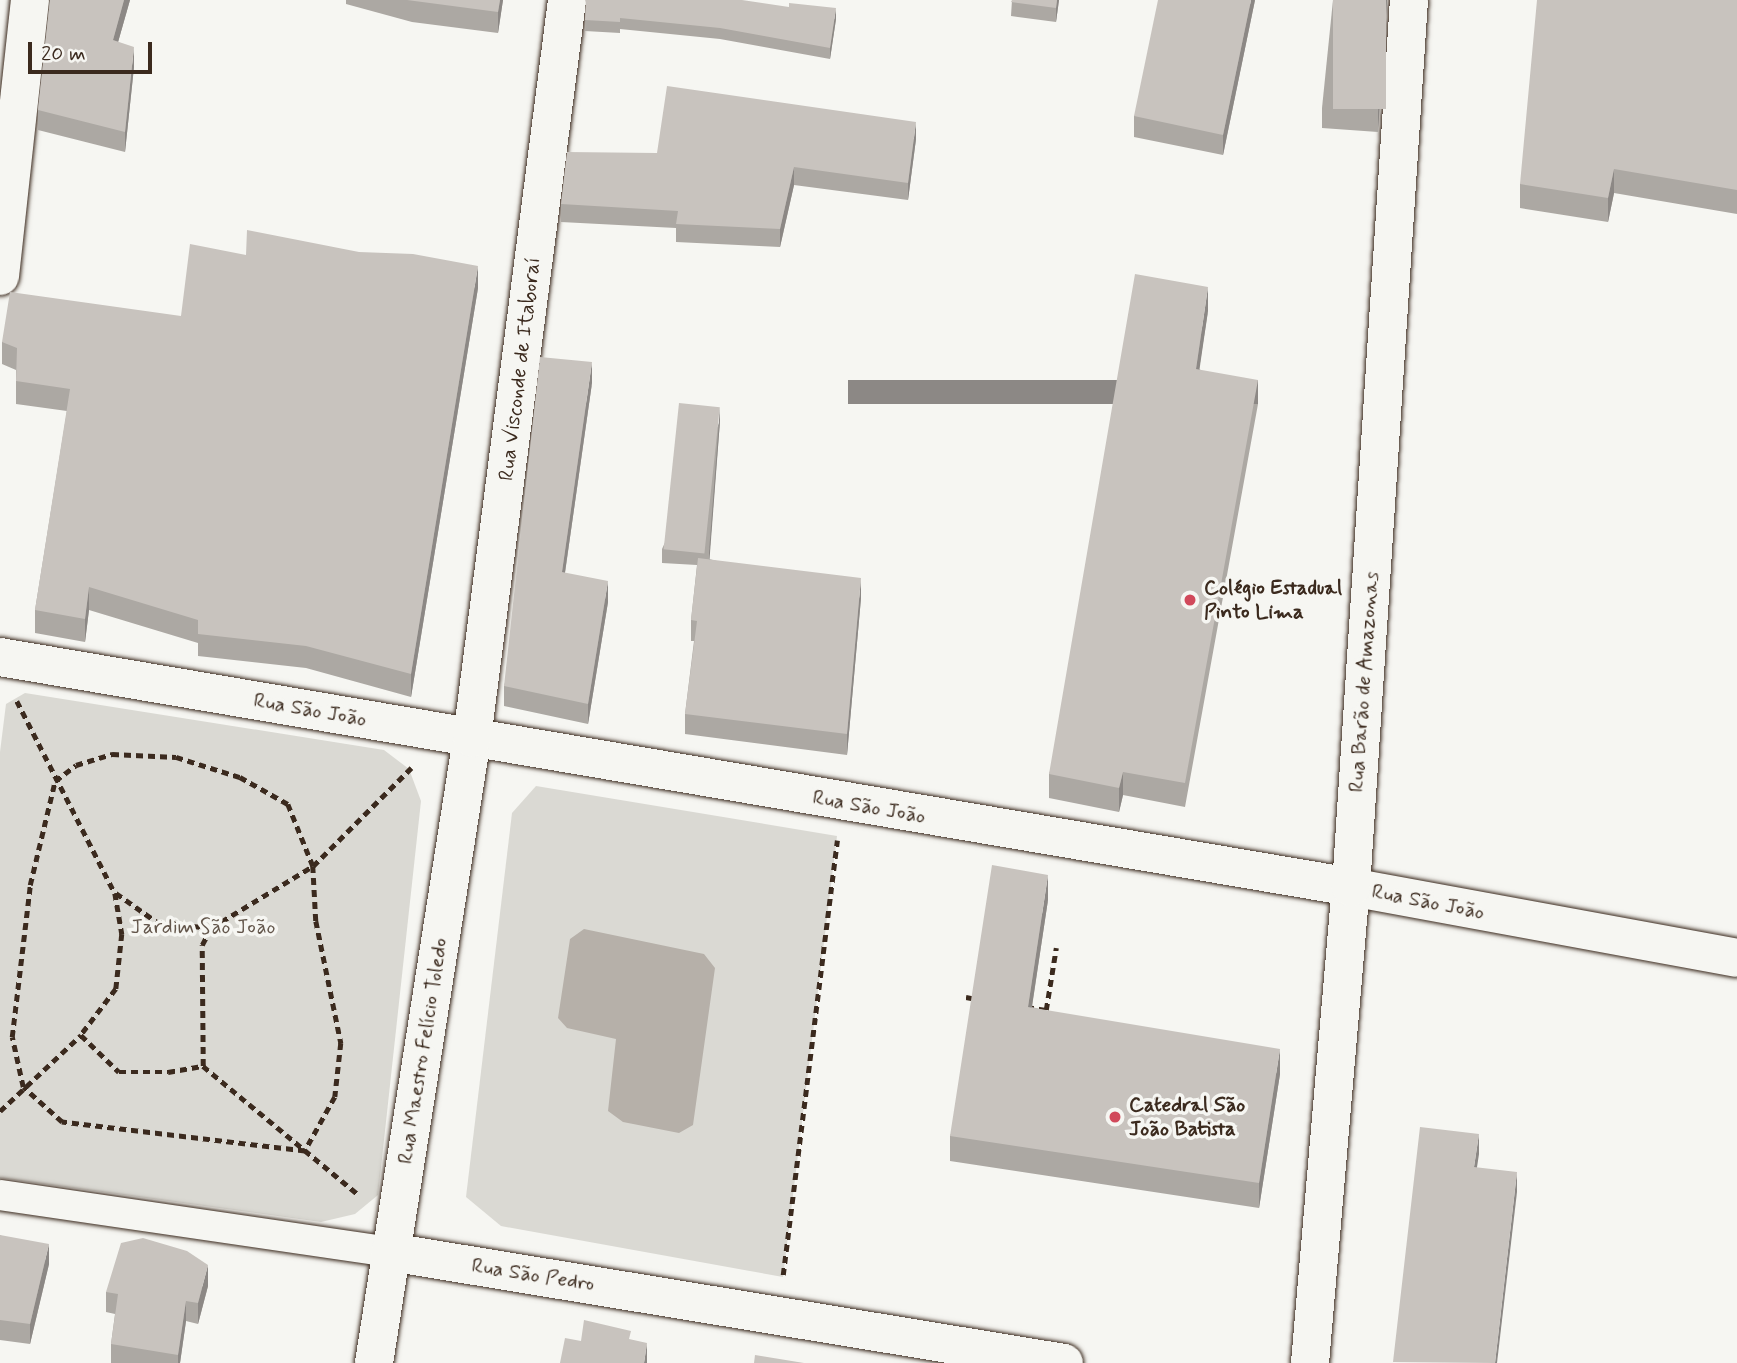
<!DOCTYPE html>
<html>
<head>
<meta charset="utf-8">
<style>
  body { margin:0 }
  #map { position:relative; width:1737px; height:1363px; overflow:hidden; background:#f6f6f2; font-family:Mynerve,sans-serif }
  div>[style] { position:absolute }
  .green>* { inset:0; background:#dad9d3 }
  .water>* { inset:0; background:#b6b0a9 }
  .path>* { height:4.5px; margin-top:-2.25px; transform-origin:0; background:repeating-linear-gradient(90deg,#3b2a1e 0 7px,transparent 0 12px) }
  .roads { filter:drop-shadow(0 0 2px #3b2a1e) drop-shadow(0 0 2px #3b2a1e) }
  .pedestrian>* { height:30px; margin:-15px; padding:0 15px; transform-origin:15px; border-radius:15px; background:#f6f6f2 }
  .minor>* { height:38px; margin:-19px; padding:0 19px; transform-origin:19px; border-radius:19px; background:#f6f6f2 }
  .tertiary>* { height:38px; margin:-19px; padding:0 19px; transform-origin:19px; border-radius:19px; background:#f6f6f2 }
  .secondary>* { height:38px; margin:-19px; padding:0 19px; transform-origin:19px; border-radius:19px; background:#f6f6f2 }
  .wall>* { inset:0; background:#aca8a3 }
  .shaded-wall>* { inset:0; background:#8c8885; transform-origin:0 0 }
  .building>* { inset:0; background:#c8c3be; transform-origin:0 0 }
  .dots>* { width:19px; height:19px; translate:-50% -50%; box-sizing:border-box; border:4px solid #f6f6f2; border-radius:50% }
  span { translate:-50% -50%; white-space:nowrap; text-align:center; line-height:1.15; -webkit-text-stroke:7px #f6f6f2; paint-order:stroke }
  .street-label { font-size:21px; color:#3b2a1e }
  .poi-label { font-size:21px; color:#3b2a1e; font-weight:700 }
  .left { translate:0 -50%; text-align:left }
  .park-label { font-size:21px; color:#63564b }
  .scale { position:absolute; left:28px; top:42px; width:124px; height:32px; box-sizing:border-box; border:4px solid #3b2a1e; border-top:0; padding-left:9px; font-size:21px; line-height:24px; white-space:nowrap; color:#3b2a1e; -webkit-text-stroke:5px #f6f6f2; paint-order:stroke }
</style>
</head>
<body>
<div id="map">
  <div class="green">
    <i style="clip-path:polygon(25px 693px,384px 750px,409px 769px,421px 801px,378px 1195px,355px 1214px,321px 1222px,0 1178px,0 752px,6px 704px)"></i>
    <i style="clip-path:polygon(536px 786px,837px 836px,783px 1277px,501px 1226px,466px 1197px,512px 813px)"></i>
  </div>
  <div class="water">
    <i style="clip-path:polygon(584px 929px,704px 954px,715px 968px,693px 1125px,679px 1133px,623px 1122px,608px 1111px,616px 1039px,567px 1028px,558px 1018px,570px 939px)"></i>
  </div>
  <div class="path">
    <i style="left:17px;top:701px;width:216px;rotate:63deg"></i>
    <i style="left:115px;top:893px;width:42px;rotate:80.3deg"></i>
    <i style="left:122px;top:934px;width:55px;rotate:96.2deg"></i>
    <i style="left:116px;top:989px;width:58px;rotate:127.3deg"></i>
    <i style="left:112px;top:754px;width:64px;rotate:2.7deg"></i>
    <i style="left:176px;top:757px;width:67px;rotate:17.4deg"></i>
    <i style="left:240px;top:777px;width:55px;rotate:29.4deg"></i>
    <i style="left:288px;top:804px;width:67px;rotate:68deg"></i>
    <i style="left:313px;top:866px;width:55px;rotate:86.9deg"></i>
    <i style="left:316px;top:921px;width:125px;rotate:78.4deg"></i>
    <i style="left:341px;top:1043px;width:54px;rotate:96.3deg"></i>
    <i style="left:335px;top:1097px;width:62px;rotate:119.1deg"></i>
    <i style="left:305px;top:1151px;width:245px;rotate:-173.2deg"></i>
    <i style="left:62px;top:1122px;width:52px;rotate:-138.1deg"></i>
    <i style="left:23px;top:1087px;width:51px;rotate:-102.4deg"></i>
    <i style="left:12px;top:1037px;width:153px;rotate:-83.2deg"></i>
    <i style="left:30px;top:885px;width:107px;rotate:-76.5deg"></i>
    <i style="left:55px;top:781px;width:26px;rotate:-37deg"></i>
    <i style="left:76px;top:765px;width:38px;rotate:-17deg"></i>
    <i style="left:116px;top:893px;width:50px;rotate:35.3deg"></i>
    <i style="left:157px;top:922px;width:54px;rotate:6.3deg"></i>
    <i style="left:966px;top:997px;width:10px;rotate:11deg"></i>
    <i style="left:1027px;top:1007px;width:19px;rotate:9deg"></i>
    <i style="left:1046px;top:1010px;width:63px;rotate:-80.8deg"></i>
    <i style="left:203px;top:1066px;width:121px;rotate:-90.5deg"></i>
    <i style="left:202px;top:945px;width:19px;rotate:-62deg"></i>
    <i style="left:211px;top:928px;width:119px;rotate:-31.3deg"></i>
    <i style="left:313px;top:866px;width:139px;rotate:-45deg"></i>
    <i style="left:0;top:1111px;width:111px;rotate:-43.2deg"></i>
    <i style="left:81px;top:1035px;width:53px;rotate:44.2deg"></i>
    <i style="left:119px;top:1072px;width:49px"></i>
    <i style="left:168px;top:1072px;width:36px;rotate:-10deg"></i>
    <i style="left:203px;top:1066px;width:202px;rotate:39.6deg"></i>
    <i style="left:783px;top:1275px;width:438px;rotate:-82.9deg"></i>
  </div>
  <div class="roads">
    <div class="pedestrian">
      <i style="left:0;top:1195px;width:394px;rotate:8.3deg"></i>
    </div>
    <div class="minor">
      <i style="left:390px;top:1252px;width:683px;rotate:9.35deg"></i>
    </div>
    <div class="tertiary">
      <i style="left:0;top:276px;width:278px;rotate:-83.8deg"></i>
      <i style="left:0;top:657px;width:1370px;rotate:9.66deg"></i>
      <i style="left:1351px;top:887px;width:392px;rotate:10.4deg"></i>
      <i style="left:374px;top:1363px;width:633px;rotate:-81.09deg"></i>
      <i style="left:472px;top:738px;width:744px;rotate:-82.66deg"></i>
    </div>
    <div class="secondary">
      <i style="left:1310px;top:1363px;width:478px;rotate:-85.1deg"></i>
      <i style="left:1351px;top:887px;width:889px;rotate:-86.26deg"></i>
    </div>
  </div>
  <div class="wall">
    <i style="clip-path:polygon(50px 0,130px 0,118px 42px,134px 67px,125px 152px,38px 130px,38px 110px)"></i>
    <i style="clip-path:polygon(346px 0,503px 0,498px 33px,412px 22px,346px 4px)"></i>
    <i style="clip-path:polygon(586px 0,836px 19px,830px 59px,720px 39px,620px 29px,620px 33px,585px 31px)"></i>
    <i style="clip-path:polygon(1012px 0,1059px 0,1056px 22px,1011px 16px)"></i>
    <i style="clip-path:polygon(1255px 0,1223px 155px,1134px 137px,1134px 116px)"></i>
    <i style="clip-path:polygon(1333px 0,1387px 0,1378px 132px,1322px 128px,1322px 108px)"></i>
    <i style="clip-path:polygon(1737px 0,1737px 214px,1614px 193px,1608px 222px,1520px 208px,1520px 184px)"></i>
    <i style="clip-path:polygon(916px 139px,908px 200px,794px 185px,780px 247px,676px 242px,676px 228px,561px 222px,561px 204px,657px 153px)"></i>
    <i style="clip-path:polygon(246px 255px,478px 288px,411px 697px,306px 668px,198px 656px,198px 643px,89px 610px,85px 642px,35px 633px,35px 610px,67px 411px,16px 404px,16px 370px,2px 364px,2px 342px,181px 316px)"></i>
    <i style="clip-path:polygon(1208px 311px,1199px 369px,1258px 404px,1185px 807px,1123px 795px,1119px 812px,1049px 798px,1049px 774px)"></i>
    <i style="clip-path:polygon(592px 383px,565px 573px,608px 602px,588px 724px,504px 706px,504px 686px)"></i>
    <i style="clip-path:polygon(720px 421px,709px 559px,861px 598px,847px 755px,685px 734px,685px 714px,694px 641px,691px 641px,691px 620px,697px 565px,662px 563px,662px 549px)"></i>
    <i style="clip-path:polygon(1048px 900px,1032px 1007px,1280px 1074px,1259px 1208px,950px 1161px,950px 1136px)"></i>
    <i style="clip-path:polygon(0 1235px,49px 1264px,30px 1344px,0 1340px)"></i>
    <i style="clip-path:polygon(208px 1286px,198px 1324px,186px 1321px,180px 1363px,111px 1363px,111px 1344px,115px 1314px,106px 1312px,106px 1292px)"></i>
  </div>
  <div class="shaded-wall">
    <i style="clip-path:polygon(124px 0,130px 0,113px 60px,113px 40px)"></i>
    <i style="clip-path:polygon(500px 0,503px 0,498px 33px,498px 12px)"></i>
    <i style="clip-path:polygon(1057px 0,1059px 0,1056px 22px,1056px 8px)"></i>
    <i style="clip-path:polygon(1251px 0,1255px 0,1223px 155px,1223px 135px)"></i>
    <i style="clip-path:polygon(1386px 0,1387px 0,1378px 132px,1378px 112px)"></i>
    <i style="clip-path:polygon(836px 8px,836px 19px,830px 59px,830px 48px)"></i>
    <i style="clip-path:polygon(134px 47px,134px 67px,125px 152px,125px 132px)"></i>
    <i style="clip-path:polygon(916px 122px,916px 139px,908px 200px,908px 183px)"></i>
    <i style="clip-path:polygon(794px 167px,794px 185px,780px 247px,780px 229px)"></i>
    <i style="clip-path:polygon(1614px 169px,1614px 193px,1608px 222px,1608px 198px)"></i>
    <i style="clip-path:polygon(478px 266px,478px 288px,411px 697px,411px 674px)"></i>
    <i style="clip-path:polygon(1208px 287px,1208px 311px,1196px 393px,1196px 369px)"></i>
    <i style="clip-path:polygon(592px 362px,592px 383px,562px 593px,562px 572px)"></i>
    <i style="left:1258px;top:380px;width:24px;height:410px;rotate:90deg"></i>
    <i style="clip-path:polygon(720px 407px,720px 421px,709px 566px,709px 552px)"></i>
    <i style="clip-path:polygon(861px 578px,861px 598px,847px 755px,847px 734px)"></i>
    <i style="clip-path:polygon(608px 581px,608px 602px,588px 724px,588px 704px)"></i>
    <i style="clip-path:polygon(89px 587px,89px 610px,85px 642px,85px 619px)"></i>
    <i style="clip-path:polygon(1123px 772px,1123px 795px,1119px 812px,1119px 788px)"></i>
    <i style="clip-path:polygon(1048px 875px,1048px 900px,1028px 1032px,1028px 1007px)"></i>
    <i style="clip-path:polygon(1280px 1049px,1280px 1074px,1259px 1208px,1259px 1183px)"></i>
    <i style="clip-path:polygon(1479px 1134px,1479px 1154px,1474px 1187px,1474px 1167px)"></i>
    <i style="clip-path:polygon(1517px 1172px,1517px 1192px,1497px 1363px,1495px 1363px)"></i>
    <i style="clip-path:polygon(49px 1244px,49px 1264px,30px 1344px,30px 1324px)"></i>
    <i style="clip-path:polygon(208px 1265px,208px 1286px,198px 1324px,198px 1303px)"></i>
    <i style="clip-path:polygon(186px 1301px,186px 1321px,180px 1363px,178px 1363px,178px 1355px)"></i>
    <i style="clip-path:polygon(647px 1343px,647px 1363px,644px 1363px)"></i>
  </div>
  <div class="building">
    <i style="clip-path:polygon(50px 0,124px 0,113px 40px,134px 47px,125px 132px,38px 110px)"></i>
    <i style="clip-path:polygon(407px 0,500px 0,498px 12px)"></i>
    <i style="clip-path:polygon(586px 0,742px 0,789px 7px,789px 3px,836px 8px,830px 48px,720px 28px,620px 18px,620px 22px,585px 20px)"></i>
    <i style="clip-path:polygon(1012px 0,1057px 0,1056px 8px,1011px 2px)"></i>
    <i style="clip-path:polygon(1158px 0,1251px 0,1223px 135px,1134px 116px)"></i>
    <i style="left:1333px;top:0;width:53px;height:109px"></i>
    <i style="clip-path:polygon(1537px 0,1737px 0,1737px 190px,1614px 169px,1608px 198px,1520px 184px)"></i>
    <i style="clip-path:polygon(667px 86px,916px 122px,908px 183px,794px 167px,780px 229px,676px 224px,678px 211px,561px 204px,567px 152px,657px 153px)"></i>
    <i style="clip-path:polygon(247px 230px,359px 252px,413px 254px,478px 266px,411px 674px,306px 646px,198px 634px,198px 620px,89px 587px,85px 619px,35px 610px,70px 389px,16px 381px,17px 348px,2px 342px,10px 292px,181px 316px,190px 244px,246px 255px)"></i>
    <i style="clip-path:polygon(1135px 274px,1208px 287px,1196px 369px,1258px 380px,1185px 783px,1123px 772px,1119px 788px,1049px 774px)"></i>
    <i style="clip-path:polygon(540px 357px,592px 362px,562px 572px,608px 581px,588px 704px,504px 686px)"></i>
    <i style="left:679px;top:403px;width:41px;height:147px;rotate:6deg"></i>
    <i style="clip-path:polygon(698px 558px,861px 578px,847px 734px,685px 714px,697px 621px,691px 620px)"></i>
    <i style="clip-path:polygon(992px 865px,1048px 875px,1028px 1007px,1280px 1049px,1259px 1183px,950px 1136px)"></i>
    <i style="clip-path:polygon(1420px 1127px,1479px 1134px,1474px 1167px,1517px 1172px,1495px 1363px,1393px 1362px)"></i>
    <i style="clip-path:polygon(0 1235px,49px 1244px,30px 1324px,0 1320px)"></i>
    <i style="clip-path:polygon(143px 1238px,187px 1251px,208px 1265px,198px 1303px,186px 1301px,178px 1355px,111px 1344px,118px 1294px,106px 1292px,121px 1243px)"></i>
    <i style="clip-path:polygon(584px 1320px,631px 1331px,629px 1339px,647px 1343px,644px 1363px,560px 1363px,565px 1338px,581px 1341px)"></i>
    <i style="clip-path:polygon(755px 1355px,804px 1363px,754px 1363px)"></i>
  </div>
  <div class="dots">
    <i style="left:1190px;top:600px;background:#d1495b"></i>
    <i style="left:1115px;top:1117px;background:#d1495b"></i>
  </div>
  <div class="street-label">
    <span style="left:520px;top:369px;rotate:-83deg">Rua Visconde de Itaboraí</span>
    <span style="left:1364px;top:682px;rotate:-86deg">Rua Barão de Amazonas</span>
    <span style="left:310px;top:710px;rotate:10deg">Rua São João</span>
    <span style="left:869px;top:807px;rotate:10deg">Rua São João</span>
    <span style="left:1428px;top:902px;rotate:11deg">Rua São João</span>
    <span style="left:423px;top:1051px;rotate:-81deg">Rua Maestro Felício Toledo</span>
    <span style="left:533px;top:1275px;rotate:9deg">Rua São Pedro</span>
  </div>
  <div class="poi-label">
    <span class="left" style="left:1204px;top:600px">Colégio Estadual<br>Pinto Lima</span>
    <span class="left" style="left:1129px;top:1117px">Catedral São<br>João Batista</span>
  </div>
  <div class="park-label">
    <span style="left:203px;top:927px">Jardim São João</span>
  </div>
  <div class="scale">20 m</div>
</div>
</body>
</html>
